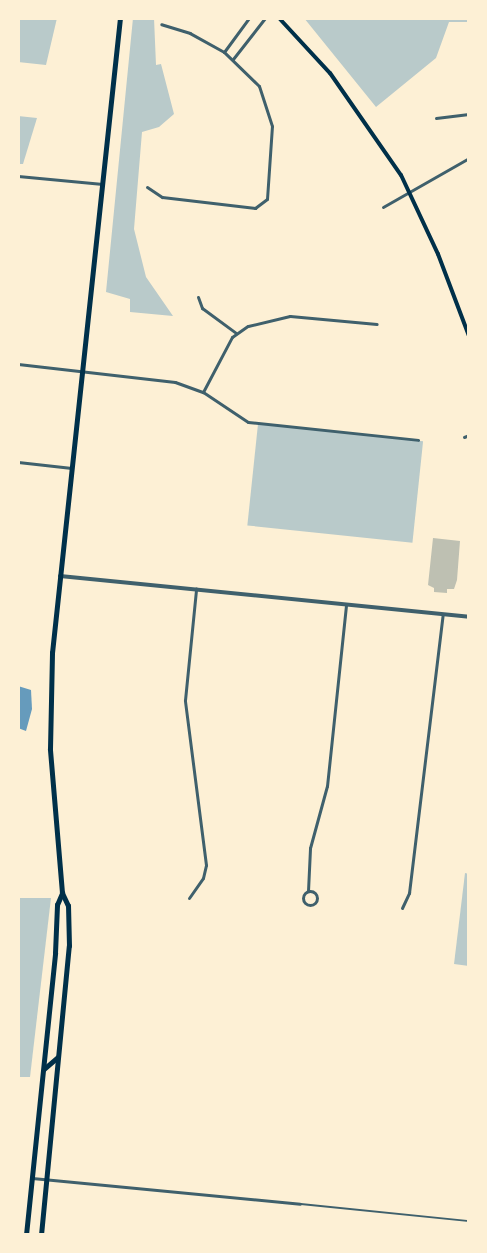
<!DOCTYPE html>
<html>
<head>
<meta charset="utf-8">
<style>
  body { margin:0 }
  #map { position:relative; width:487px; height:1253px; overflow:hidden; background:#fdf0d5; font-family:"Asap Condensed",sans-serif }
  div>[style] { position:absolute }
  .green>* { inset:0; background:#b9caca; transform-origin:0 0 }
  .water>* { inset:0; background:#669bbc }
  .building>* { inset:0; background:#bec0b2 }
  .service>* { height:1.5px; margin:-0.75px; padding:0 0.75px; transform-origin:0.75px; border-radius:0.75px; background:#3f606c }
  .minor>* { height:3px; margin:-1.5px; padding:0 1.5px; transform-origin:1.5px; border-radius:1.5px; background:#3f606c }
  .minor>.ring { margin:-1.5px; padding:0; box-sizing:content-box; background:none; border:3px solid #3f606c; border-radius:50% }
  .tertiary>* { height:4px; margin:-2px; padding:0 2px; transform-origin:2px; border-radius:2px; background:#3f606c }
  .secondary>* { height:4px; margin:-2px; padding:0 2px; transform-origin:2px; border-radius:2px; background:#003049 }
  .primary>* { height:4.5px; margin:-2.25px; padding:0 2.25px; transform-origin:2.25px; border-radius:2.25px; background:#003049 }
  span { translate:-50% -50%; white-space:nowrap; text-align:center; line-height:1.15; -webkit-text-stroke:6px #fdf0d5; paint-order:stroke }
  .frame { position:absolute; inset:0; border:20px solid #fdf0d5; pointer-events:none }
</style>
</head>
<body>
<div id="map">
  <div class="green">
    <i style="clip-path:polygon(18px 18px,57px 18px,46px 65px,18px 62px)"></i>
    <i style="clip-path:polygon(133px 18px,154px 18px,156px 65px,161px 64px,174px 114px,159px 127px,142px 132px,134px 229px,146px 277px,173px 316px,130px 312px,130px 299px,106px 292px)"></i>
    <i style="clip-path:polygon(304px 18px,469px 18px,469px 22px,449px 22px,436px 58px,376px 107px)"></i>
    <i style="clip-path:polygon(18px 116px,37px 118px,23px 164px,18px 164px)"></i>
    <i style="left:258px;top:424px;width:166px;height:102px;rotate:6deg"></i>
    <i style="clip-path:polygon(465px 873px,469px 874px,469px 966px,454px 964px)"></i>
    <i style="clip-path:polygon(18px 898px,51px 898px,30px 1077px,18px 1077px)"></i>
  </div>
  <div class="water">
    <i style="clip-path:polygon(18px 686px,31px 690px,32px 709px,26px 731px,18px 728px)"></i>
  </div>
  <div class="building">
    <i style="clip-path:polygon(433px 538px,460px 541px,457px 580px,454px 589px,447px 589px,447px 593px,434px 592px,434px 588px,428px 585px)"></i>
  </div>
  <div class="service">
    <i style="left:301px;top:1204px;width:169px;rotate:5.8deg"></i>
  </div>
  <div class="minor">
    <i style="left:224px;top:52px;width:42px;rotate:-53.7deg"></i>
    <i style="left:233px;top:59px;width:52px;rotate:-52deg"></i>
    <i style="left:469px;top:104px;width:8px;rotate:90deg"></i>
    <i style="left:436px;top:118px;width:33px;rotate:-7deg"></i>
    <i style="left:18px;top:176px;width:85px;rotate:5.4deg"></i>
    <i style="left:147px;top:187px;width:18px;rotate:34deg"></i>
    <i style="left:162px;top:197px;width:94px;rotate:6.7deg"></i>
    <i style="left:255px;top:208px;width:15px;rotate:-37deg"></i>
    <i style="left:267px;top:199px;width:73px;rotate:-86.1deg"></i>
    <i style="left:272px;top:126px;width:42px;rotate:-108deg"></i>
    <i style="left:259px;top:86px;width:49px;rotate:-135.8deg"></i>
    <i style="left:224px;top:52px;width:39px;rotate:-151deg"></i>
    <i style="left:190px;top:33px;width:30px;rotate:-163deg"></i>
    <i style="left:383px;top:207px;width:99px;rotate:-29.7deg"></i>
    <i style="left:198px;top:297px;width:12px;rotate:70deg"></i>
    <i style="left:202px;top:308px;width:42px;rotate:36.3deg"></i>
    <i style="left:18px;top:364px;width:158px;rotate:6.5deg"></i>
    <i style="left:175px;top:382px;width:30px;rotate:20deg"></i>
    <i style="left:203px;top:392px;width:54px;rotate:33.7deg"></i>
    <i style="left:248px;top:422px;width:171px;rotate:6deg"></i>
    <i style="left:203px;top:392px;width:62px;rotate:-62.2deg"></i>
    <i style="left:232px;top:337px;width:19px;rotate:-35deg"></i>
    <i style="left:248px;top:326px;width:43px;rotate:-13.4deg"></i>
    <i style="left:290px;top:316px;width:87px;rotate:5.3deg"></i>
    <i style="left:464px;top:437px;width:5px;rotate:-22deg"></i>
    <i style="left:18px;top:462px;width:54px;rotate:6.3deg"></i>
    <i class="ring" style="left:303px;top:891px;width:11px;height:11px"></i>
    <i style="left:308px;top:891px;width:43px;rotate:-87.3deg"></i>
    <i style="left:310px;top:848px;width:64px;rotate:-74.7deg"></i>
    <i style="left:327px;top:786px;width:183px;rotate:-84deg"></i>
    <i style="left:189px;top:898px;width:24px;rotate:-55deg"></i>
    <i style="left:203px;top:878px;width:13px;rotate:-77deg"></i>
    <i style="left:206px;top:865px;width:166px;rotate:-97.3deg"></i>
    <i style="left:185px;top:700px;width:112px;rotate:-84.3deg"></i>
    <i style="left:402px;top:908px;width:17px;rotate:-65deg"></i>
    <i style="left:409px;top:893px;width:281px;rotate:-83.1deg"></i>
    <i style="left:32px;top:1178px;width:269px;rotate:5.5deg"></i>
  </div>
  <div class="tertiary">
    <i style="left:60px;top:576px;width:411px;rotate:5.7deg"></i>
  </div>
  <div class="secondary">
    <i style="left:279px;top:18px;width:75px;rotate:47.2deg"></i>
    <i style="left:330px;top:73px;width:124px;rotate:55.2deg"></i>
    <i style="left:401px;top:175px;width:87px;rotate:64.9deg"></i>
    <i style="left:438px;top:254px;width:88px;rotate:69.3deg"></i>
  </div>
  <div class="primary">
    <i style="left:44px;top:1069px;width:18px;rotate:-41deg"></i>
    <i style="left:26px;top:1235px;width:283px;rotate:-84.1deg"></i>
    <i style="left:55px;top:953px;width:48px;rotate:-87.6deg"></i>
    <i style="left:57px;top:905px;width:13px;rotate:-67deg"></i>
    <i style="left:41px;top:1235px;width:290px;rotate:-84.5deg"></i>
    <i style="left:69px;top:946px;width:40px;rotate:-91.4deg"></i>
    <i style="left:68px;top:906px;width:14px;rotate:-115deg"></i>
    <i style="left:62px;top:893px;width:144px;rotate:-94.8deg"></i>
    <i style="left:50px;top:749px;width:96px;rotate:-88.8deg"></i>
    <i style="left:52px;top:653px;width:639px;rotate:-83.89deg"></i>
  </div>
  <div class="frame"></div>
</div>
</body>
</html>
